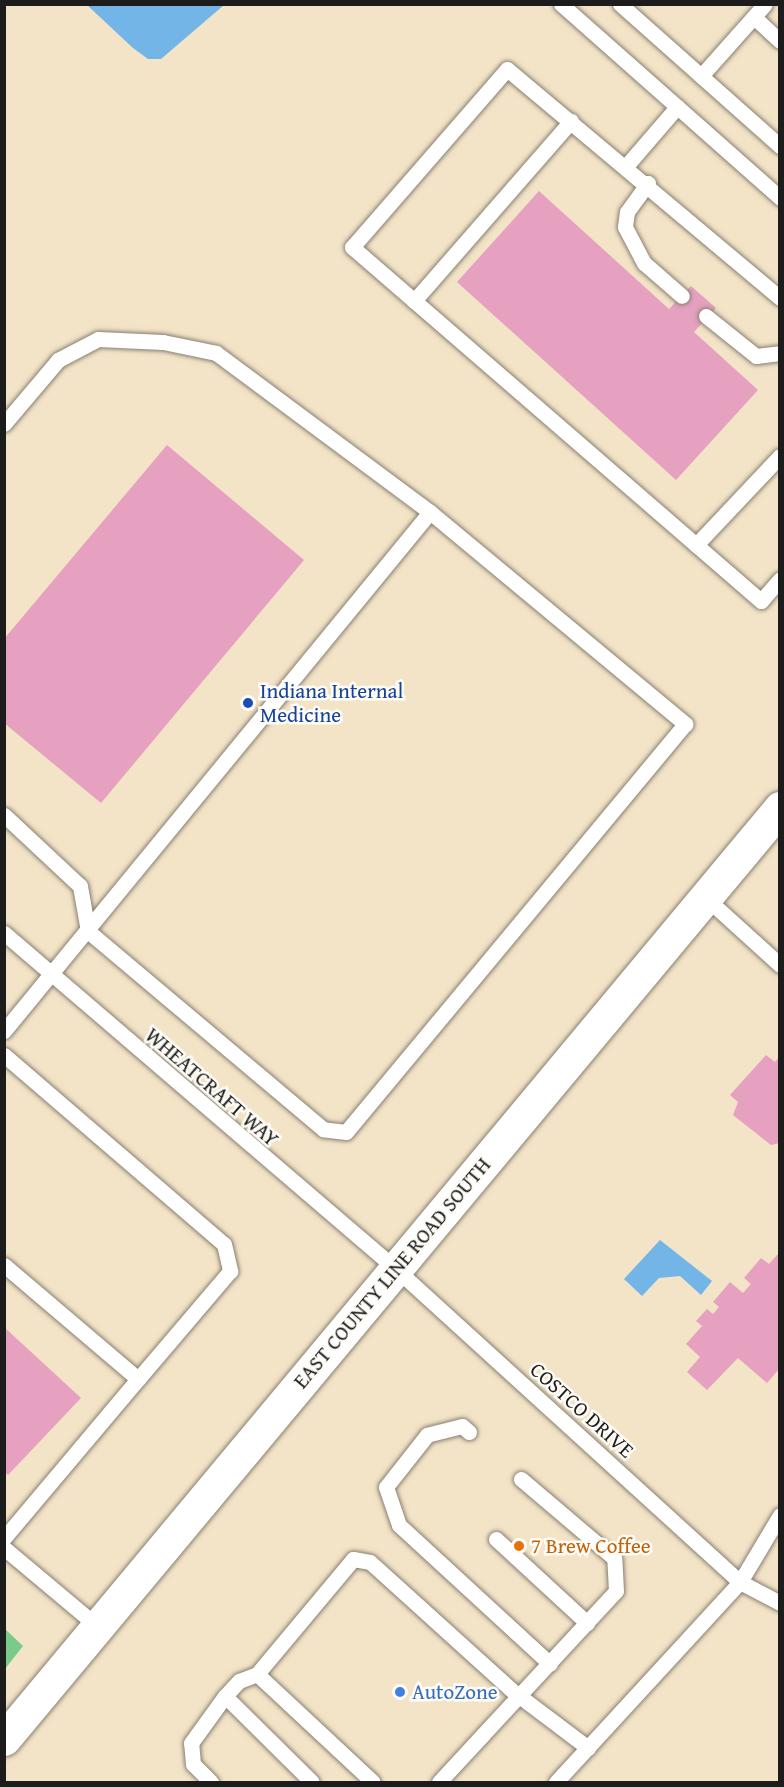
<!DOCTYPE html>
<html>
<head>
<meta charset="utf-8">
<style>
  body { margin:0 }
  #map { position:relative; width:784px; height:1787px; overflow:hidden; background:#f3e3c7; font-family:"Gentium Book Plus",serif }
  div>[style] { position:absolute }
  .green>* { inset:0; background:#7aca8b }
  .water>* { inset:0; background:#74b5e8 }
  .building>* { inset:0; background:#e6a0c0 }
  .roads { filter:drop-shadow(0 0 2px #888072) drop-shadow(0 0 2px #888072) }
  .service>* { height:15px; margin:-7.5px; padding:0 7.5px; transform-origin:7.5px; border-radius:7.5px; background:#fff }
  .primary>* { height:33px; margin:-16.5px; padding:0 16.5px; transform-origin:16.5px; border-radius:16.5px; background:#fff }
  .dots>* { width:16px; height:16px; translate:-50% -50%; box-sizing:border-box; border:3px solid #fdfcf7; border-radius:50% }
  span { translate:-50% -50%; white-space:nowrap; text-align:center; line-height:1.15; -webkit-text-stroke:5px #fdfcf7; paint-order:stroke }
  .transit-label { font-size:21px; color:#164399 }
  .left { translate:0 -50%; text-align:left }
  .street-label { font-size:21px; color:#1c1c1c }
  .food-label { font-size:21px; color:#c56008 }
  .shop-label { font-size:21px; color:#366cbe }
  .frame { position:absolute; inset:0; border:6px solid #1c1c1c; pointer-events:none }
</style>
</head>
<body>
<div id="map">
  <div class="green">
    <i style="clip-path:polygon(5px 1629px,23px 1646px,5px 1669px)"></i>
  </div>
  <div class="water">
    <i style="clip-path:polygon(87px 5px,224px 5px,161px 59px,148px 59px,133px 48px)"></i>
    <i style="clip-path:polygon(660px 1240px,712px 1281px,701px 1295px,680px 1276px,659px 1278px,642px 1296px,624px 1279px)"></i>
  </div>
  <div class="building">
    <i style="clip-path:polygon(539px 191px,669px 309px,691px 286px,716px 308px,694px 332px,758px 390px,676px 480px,457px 282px)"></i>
    <i style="clip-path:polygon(167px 445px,304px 560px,101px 803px,4px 723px,4px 639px)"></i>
    <i style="clip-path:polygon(766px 1055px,775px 1062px,780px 1056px,780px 1143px,771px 1145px,733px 1115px,738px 1102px,730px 1095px)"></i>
    <i style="clip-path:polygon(778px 1254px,780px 1368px,767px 1383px,738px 1358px,707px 1390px,687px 1372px,700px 1357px,686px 1344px,702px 1326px,696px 1321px,707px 1309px,713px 1314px,719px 1307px,713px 1302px,730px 1282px,743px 1293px,751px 1284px,744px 1278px,761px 1258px,769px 1264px)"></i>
    <i style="clip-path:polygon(4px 1327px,81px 1398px,8px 1475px,4px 1472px)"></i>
  </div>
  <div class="roads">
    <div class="service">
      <i style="left:561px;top:4px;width:293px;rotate:41.5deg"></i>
      <i style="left:620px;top:4px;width:214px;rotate:41.6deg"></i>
      <i style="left:754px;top:17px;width:35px;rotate:43deg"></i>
      <i style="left:701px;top:76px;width:96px;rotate:-48.4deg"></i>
      <i style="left:627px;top:165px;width:77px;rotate:-49.2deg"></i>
      <i style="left:648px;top:183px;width:36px;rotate:126deg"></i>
      <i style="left:627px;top:212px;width:15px;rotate:98deg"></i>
      <i style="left:625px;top:227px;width:41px;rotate:62.2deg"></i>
      <i style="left:644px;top:263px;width:50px;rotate:41deg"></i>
      <i style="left:780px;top:298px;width:356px;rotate:-140deg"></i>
      <i style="left:507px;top:69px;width:236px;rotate:131deg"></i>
      <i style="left:352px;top:247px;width:541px;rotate:40.88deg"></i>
      <i style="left:761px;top:601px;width:29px;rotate:-49deg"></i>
      <i style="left:414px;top:301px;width:239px;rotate:-48.9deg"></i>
      <i style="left:706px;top:316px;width:64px;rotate:38.7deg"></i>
      <i style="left:756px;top:356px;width:24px;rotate:-7deg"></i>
      <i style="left:4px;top:424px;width:84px;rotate:-49.8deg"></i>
      <i style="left:58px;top:360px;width:45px;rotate:-27.7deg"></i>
      <i style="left:98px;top:339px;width:65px;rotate:2.6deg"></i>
      <i style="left:163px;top:342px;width:54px;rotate:11.7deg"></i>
      <i style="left:216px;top:353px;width:267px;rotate:36.6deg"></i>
      <i style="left:430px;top:512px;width:332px;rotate:39.7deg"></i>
      <i style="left:685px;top:724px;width:530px;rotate:129.72deg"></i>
      <i style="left:346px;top:1132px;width:23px;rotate:-173deg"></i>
      <i style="left:323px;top:1129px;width:307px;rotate:-139.9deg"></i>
      <i style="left:88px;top:931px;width:46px;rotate:-100.1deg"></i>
      <i style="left:80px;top:886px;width:104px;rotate:-136.9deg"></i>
      <i style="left:696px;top:545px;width:122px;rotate:-46.7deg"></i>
      <i style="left:705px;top:897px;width:101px;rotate:42.2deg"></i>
      <i style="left:4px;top:933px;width:516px;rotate:40.6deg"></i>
      <i style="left:396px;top:1269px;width:465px;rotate:42.3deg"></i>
      <i style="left:740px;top:1582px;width:45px;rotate:27.7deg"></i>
      <i style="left:4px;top:1031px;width:671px;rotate:-50.62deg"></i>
      <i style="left:4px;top:1055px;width:290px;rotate:40.7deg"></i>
      <i style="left:224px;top:1244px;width:28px;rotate:77deg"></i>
      <i style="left:230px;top:1271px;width:142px;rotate:130.4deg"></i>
      <i style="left:138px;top:1379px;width:176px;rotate:-139.6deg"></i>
      <i style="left:469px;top:1432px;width:9px;rotate:-139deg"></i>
      <i style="left:462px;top:1426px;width:36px;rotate:166deg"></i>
      <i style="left:427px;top:1435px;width:66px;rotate:128.3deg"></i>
      <i style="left:386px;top:1487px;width:40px;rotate:71.1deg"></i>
      <i style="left:399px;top:1525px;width:205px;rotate:42.6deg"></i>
      <i style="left:4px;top:1538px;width:208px;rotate:-49.9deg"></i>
      <i style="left:496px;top:1539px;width:124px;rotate:42.7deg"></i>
      <i style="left:4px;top:1548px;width:123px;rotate:40deg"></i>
      <i style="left:257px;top:1674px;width:158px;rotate:43deg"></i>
      <i style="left:225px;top:1696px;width:122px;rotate:44.7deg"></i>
      <i style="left:211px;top:1782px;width:25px;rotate:-135deg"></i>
      <i style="left:193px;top:1764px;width:21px;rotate:-95deg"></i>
      <i style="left:191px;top:1743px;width:58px;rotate:-54.1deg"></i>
      <i style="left:225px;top:1696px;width:21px;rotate:-47deg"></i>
      <i style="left:239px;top:1681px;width:19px;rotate:-21deg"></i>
      <i style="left:257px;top:1674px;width:150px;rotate:-50.1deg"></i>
      <i style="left:353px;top:1559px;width:17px;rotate:10deg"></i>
      <i style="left:370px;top:1562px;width:194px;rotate:42.1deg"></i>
      <i style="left:514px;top:1692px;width:93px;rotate:37.1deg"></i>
      <i style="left:439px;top:1782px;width:260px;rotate:-47.2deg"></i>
      <i style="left:616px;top:1591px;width:33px;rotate:-93deg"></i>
      <i style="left:614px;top:1558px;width:122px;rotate:-139.7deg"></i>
      <i style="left:556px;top:1782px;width:272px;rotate:-47.4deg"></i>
      <i style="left:740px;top:1582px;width:78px;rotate:-59.2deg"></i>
    </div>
    <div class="primary">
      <i style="left:4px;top:1739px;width:1212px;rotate:-50.19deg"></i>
    </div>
  </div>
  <div class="dots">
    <i style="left:248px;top:703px;background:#1a4fb4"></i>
    <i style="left:519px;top:1546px;background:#e8710a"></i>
    <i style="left:400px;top:1692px;background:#3f7fe0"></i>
  </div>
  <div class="transit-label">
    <span class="left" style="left:260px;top:703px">Indiana Internal<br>Medicine</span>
  </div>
  <div class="street-label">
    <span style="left:212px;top:1087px;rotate:41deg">WHEATCRAFT WAY</span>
    <span style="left:392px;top:1273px;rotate:-50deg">EAST COUNTY LINE ROAD SOUTH</span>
    <span style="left:582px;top:1410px;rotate:42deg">COSTCO DRIVE</span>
  </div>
  <div class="food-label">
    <span class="left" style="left:531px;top:1546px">7 Brew Coffee</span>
  </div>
  <div class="shop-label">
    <span class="left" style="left:412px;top:1692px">AutoZone</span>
  </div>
  <div class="frame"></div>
</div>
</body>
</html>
